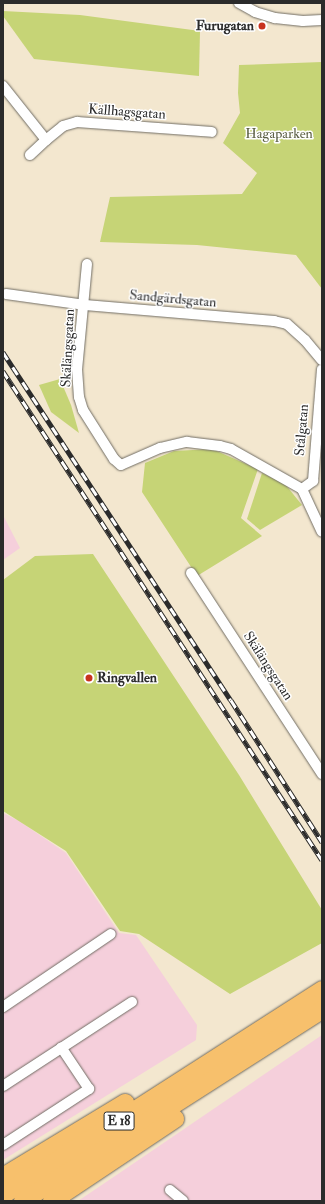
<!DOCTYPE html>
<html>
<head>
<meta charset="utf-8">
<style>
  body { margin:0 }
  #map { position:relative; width:325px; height:1204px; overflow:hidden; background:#f3e7cf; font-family:"IM FELL Double Pica",serif }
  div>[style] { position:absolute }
  .built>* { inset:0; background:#f5cfdb }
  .green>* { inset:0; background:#c6d476 }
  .roads { filter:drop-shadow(0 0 1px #716d64) drop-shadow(0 0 1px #716d64) }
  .minor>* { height:10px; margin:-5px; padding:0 5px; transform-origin:5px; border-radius:5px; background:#fff }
  .motorway>* { height:18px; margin:-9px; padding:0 9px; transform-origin:9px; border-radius:9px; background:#f7c06c }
  .rail>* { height:4.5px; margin-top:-2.25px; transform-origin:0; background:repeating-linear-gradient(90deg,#fff 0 9px,#2b2b2b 0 18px); box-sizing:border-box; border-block:1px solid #2b2b2b }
  .dots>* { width:11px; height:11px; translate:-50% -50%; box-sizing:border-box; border:2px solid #fff; border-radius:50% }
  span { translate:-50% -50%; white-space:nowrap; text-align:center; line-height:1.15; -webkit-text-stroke:3px #fff; paint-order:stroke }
  .shield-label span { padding:1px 3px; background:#fff; border:1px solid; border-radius:3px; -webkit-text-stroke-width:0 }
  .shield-label { font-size:13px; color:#2b2b2b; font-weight:700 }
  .poi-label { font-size:14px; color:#2b2b2b; font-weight:700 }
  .right { translate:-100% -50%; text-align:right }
  .left { translate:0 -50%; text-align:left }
  .street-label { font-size:14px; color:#2b2b2b }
  .park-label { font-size:14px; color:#5a5e42 }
  .frame { position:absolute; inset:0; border:4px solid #2b2b2b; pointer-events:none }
</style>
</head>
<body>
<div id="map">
  <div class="built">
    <i style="clip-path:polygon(3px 515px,20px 548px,3px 560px)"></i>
    <i style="clip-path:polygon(3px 813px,19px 821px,66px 853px,119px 933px,136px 935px,197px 1025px,196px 1040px,3px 1160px)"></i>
    <i style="clip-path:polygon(322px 1035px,322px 1201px,78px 1201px,118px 1174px)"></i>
  </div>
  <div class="green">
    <i style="clip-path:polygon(3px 11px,80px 15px,200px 31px,199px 76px,34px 59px,3px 16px)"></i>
    <i style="clip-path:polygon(322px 62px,322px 289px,296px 255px,197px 245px,100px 242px,110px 197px,242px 194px,257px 173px,223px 143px,240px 113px,238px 93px,239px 65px)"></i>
    <i style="clip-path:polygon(60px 379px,71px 405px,79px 433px,51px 412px,39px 385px)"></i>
    <i style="clip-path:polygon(212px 449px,258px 469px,241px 518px,262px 536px,197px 576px,142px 492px,145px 463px,174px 451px)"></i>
    <i style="clip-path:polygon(262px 473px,285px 484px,302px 505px,260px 530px,247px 519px)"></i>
    <i style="clip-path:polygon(93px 554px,239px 775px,322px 910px,322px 943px,230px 994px,139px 934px,120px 931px,66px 851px,3px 811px,3px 580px,35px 556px)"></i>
  </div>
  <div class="roads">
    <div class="minor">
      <i style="left:239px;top:3px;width:18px;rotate:29deg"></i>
      <i style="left:255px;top:12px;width:21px;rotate:17deg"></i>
      <i style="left:275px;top:18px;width:28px;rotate:6deg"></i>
      <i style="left:303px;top:21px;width:19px;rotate:-3deg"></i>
      <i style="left:3px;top:86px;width:69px;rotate:51.5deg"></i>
      <i style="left:46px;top:140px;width:22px;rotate:137deg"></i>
      <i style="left:46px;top:140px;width:22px;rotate:-39deg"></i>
      <i style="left:63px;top:126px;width:15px;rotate:-16deg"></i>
      <i style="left:77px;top:122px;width:135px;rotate:4.2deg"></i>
      <i style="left:87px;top:264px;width:105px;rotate:95.4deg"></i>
      <i style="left:77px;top:369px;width:28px;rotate:86deg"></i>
      <i style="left:79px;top:397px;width:14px;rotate:73deg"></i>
      <i style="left:83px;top:410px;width:58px;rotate:57.7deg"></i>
      <i style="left:114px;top:459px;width:9px;rotate:41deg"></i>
      <i style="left:121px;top:465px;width:43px;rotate:-23.6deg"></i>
      <i style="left:160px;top:448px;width:28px;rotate:-13deg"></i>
      <i style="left:187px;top:442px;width:33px;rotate:7deg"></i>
      <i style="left:220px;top:446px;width:11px;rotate:15deg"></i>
      <i style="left:231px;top:449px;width:81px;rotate:29.4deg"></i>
      <i style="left:302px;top:489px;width:47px;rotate:65.1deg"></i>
      <i style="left:6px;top:294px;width:80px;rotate:7.9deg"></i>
      <i style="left:85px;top:305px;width:190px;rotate:4.8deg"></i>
      <i style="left:274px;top:321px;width:13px;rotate:13deg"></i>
      <i style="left:287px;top:324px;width:24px;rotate:42deg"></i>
      <i style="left:305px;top:340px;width:26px;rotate:50deg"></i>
      <i style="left:302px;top:489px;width:14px;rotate:-36deg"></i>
      <i style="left:313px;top:481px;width:112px;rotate:-85.4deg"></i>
      <i style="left:191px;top:573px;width:240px;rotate:56.9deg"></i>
      <i style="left:3px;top:1007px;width:130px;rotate:-34.1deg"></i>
      <i style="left:3px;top:1086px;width:154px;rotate:-33.1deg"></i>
      <i style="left:3px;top:1145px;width:103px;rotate:-33.1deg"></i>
      <i style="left:89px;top:1089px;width:50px;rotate:-123.7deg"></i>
      <i style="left:170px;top:1190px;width:17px;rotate:40deg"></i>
    </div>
    <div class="motorway">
      <i style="left:3px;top:1177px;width:143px;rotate:-31.2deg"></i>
      <i style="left:3px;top:1195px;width:379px;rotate:-32.7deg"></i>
      <i style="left:23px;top:1201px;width:355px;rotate:-32.6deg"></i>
      <i style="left:52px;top:1201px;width:148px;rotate:-33.7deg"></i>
    </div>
  </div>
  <div class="rail">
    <i style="left:3px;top:352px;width:416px;rotate:56.8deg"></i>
    <i style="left:231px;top:700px;width:169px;rotate:57.3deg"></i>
    <i style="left:3px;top:371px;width:584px;rotate:56.88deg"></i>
  </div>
  <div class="dots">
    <i style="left:262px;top:26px;background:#c8321e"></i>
    <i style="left:89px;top:678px;background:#c8321e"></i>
  </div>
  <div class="shield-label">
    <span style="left:119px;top:1121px">E 18</span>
  </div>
  <div class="poi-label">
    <span class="right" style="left:254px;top:26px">Furugatan</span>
    <span class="left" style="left:97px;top:678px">Ringvallen</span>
  </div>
  <div class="street-label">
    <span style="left:127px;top:112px;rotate:4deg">Källhagsgatan</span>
    <span style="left:173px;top:299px;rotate:5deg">Sandgärdsgatan</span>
    <span style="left:68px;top:348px;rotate:-87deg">Skälängsgatan</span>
    <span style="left:302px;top:430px;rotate:-85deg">Stålgatan</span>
    <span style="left:268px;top:666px;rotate:57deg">Skälängsgatan</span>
  </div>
  <div class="park-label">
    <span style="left:279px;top:134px">Hagaparken</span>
  </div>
  <div class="frame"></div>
</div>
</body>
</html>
